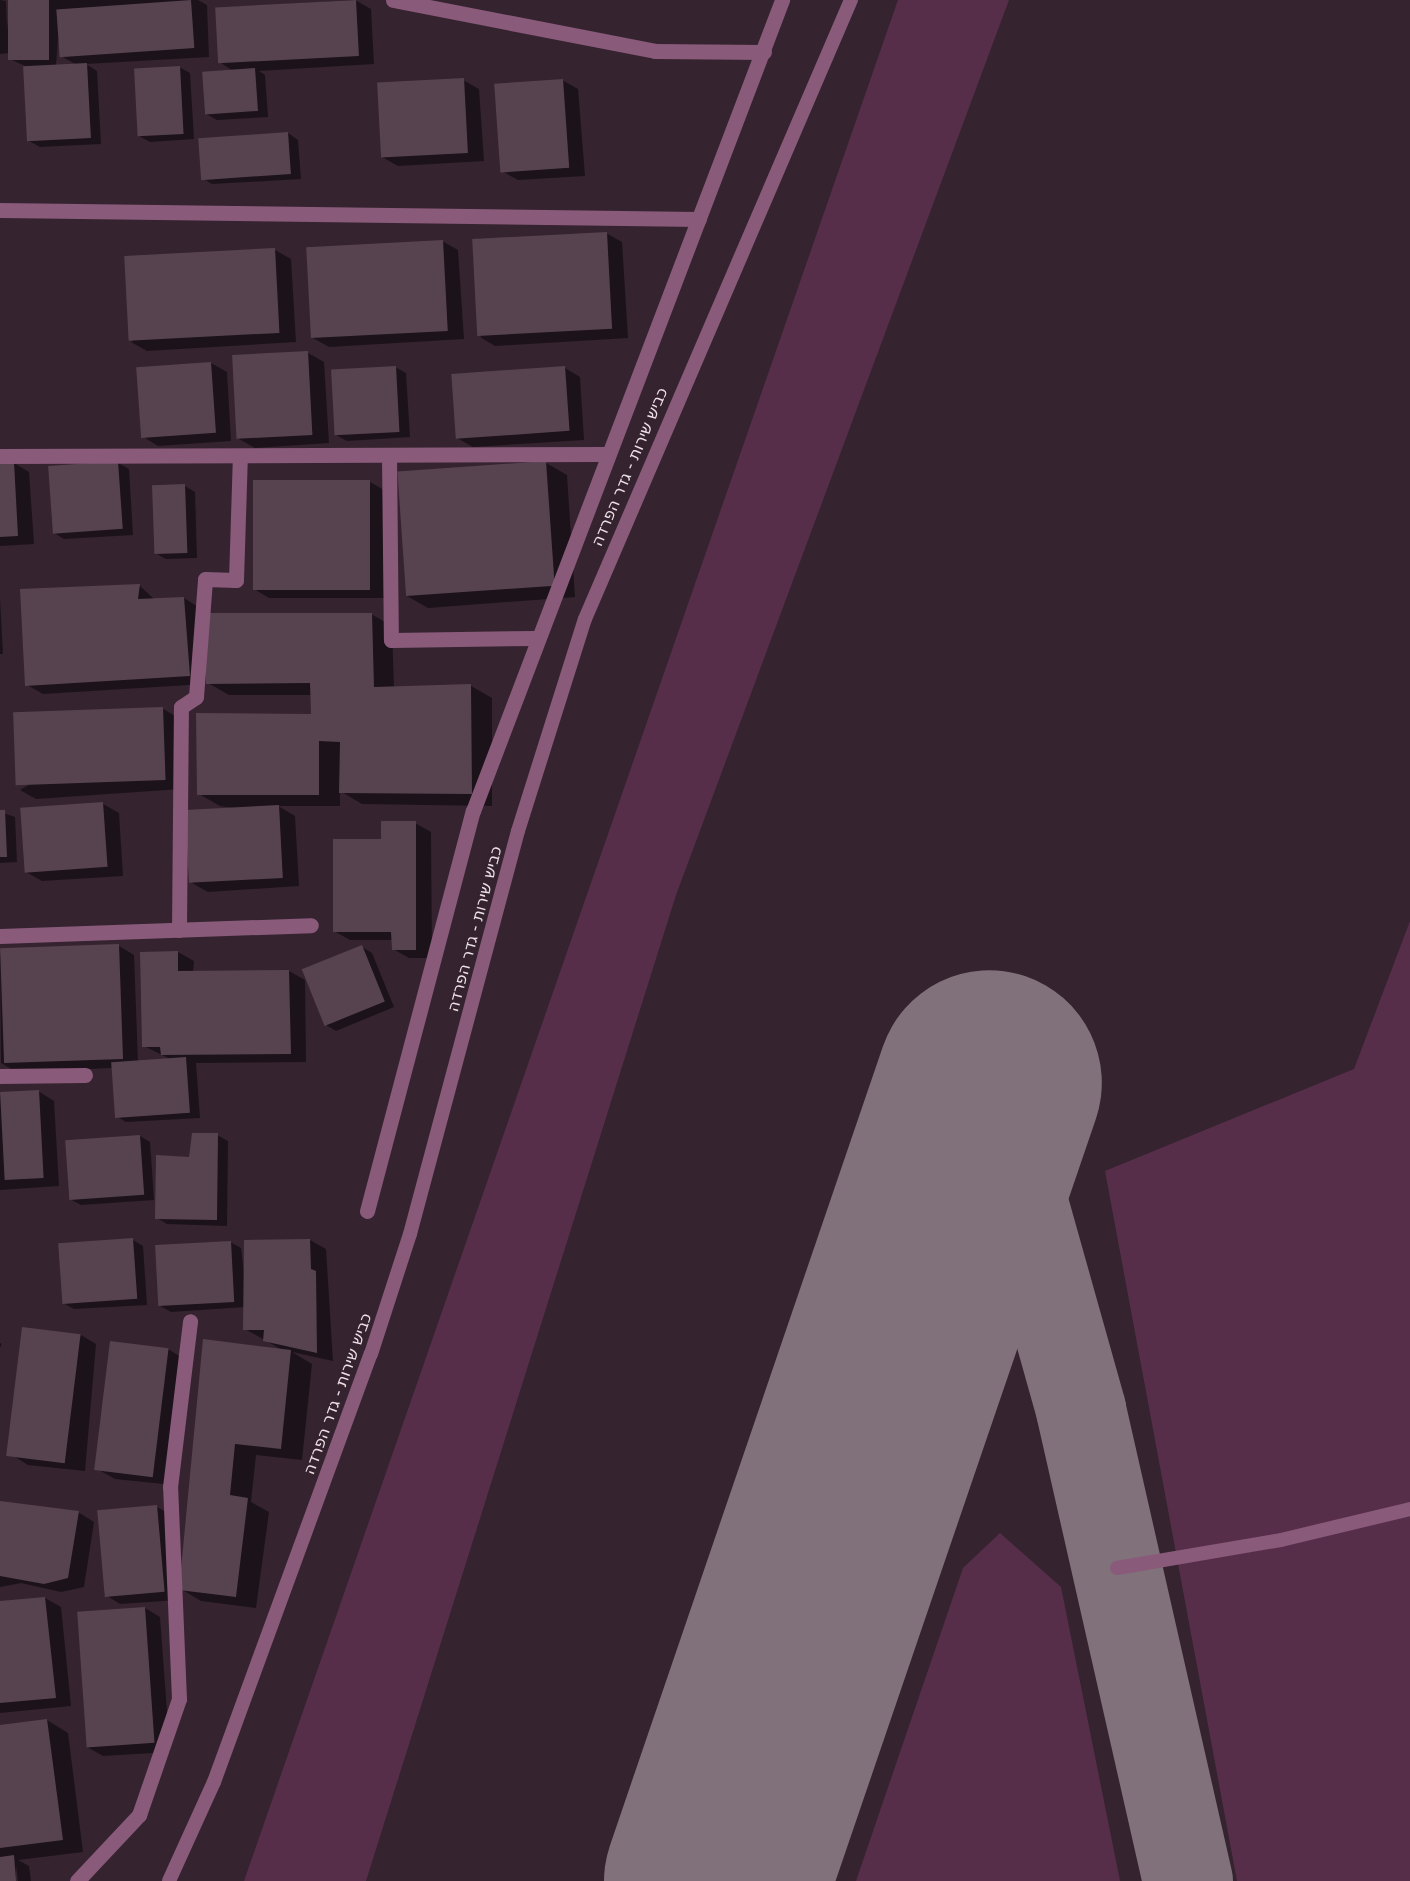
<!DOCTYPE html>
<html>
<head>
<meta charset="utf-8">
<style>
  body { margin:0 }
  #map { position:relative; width:1410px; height:1881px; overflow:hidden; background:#35232f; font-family:"DejaVu Sans",Heebo,sans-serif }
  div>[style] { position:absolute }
  .green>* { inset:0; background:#572e4a }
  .shadow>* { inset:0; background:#0007; transform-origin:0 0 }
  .taxiway>* { height:90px; margin:-45px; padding:0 45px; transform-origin:45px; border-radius:45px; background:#80717b }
  .runway>* { height:225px; margin:-112.5px; padding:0 112.5px; transform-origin:112.5px; border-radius:112.5px; background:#80717b }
  .building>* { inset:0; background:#574350; transform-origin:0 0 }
  .lane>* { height:14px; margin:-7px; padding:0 7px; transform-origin:7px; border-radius:7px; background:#895a7a }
  .street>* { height:15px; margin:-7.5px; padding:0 7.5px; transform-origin:7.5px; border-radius:7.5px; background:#895a7a }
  span { translate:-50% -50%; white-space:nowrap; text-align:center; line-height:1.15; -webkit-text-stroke:5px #35232f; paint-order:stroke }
  .street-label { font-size:16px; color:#ede1e9 }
</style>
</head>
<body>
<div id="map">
  <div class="green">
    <i style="clip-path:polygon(898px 0,1009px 0,676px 895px,366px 1881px,244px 1881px)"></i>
    <i style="clip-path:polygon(1410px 921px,1410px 1881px,1237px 1881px,1105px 1171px,1354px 1069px)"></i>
    <i style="clip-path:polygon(1000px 1533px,1061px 1587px,1120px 1881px,856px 1881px,963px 1568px)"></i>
  </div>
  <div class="shadow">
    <i style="clip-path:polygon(evenodd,0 0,6px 1px,7px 30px,10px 0,198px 0,207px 5px,209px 57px,86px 64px,97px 71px,101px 144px,40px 147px,29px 141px,25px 66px,10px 59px,10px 53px,0 54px,0 0,58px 37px,61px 56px,77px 65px,56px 66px,58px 37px)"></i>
    <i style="clip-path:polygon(355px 0,371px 9px,374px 64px,259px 71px,265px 75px,268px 117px,217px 120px,206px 114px,233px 71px,221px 63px,217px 8px)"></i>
    <i style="clip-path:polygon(179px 67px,190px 73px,194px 139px,150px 142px,139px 136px)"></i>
    <i style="clip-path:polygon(463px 80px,479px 89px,484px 161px,398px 166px,382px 157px)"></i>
    <i style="clip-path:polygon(562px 80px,578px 89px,585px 176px,518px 180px,502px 171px)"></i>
    <i style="clip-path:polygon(288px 133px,298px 140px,301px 179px,212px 184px,202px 178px)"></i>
    <i style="clip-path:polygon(606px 233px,622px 242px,628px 338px,495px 346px,480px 337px)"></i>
    <i style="clip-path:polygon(442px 241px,458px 250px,464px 339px,329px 347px,313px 338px)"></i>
    <i style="clip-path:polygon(275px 250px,291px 259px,296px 342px,147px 351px,131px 342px)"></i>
    <i style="clip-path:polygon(308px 353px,324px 362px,329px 443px,255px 448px,239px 439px)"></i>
    <i style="clip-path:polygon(211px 363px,227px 372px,231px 441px,158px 446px,142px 436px)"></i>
    <i style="clip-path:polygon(395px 367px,406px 373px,410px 437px,347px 441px,336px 435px)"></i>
    <i style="clip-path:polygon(565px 368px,580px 377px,584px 440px,473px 447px,457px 438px)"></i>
    <i style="clip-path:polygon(14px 463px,29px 472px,34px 544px,0 546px,0 464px)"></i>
    <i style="clip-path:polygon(118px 463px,129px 469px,133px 535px,64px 539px,54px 533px)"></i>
    <i style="clip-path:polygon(546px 463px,567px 475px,575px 597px,428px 608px,407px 596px)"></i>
    <i style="clip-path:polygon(370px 482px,386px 491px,387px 598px,269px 598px,254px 589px)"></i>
    <i style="clip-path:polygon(185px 486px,195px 492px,197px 558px,166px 559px,155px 553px)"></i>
    <i style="clip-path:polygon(139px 585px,155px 600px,184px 598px,200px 608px,205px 684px,43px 694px,27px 685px)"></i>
    <i style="clip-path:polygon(0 599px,3px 654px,0 654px)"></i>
    <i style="clip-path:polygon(371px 614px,392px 626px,394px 688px,471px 686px,492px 698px,492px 806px,362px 804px,340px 791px,340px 806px,278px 806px,295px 816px,299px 886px,208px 892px,192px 883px,241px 809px,220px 806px,199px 794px,312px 716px,312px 695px,229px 695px,208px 683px)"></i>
    <i style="clip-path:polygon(162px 708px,178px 718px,181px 789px,36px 799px,20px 790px)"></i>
    <i style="clip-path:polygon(103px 804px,119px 813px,123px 876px,42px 881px,26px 872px)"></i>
    <i style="clip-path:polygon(0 812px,15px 817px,17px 862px,0 863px)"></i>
    <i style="clip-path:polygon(415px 823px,431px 832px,432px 958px,409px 958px,393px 949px,393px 940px,350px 940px,334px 931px,383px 840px)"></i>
    <i style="clip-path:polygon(119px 946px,134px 955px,138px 1062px,172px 1060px,144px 1046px,178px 952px,194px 961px,193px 972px,289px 971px,305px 980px,306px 1062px,196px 1063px,200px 1118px,126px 1122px,116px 1116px,112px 1068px,16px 1072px,1px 1063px,0 953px)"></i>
    <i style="clip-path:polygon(362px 947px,372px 953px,394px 1007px,336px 1031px,326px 1025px)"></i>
    <i style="clip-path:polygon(38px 1091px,54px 1101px,59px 1186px,0 1190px,0 1094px)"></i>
    <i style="clip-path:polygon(217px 1135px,228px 1141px,227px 1226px,167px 1224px,157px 1218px,191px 1158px)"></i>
    <i style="clip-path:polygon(140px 1136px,150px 1142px,154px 1200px,81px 1205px,70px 1199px)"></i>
    <i style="clip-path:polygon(133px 1240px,143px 1246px,147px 1305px,74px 1309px,63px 1303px)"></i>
    <i style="clip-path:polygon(310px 1240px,326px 1249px,333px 1361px,292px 1352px,312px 1364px,302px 1460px,256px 1455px,251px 1502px,269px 1512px,256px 1608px,201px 1601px,181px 1589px,205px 1341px,284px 1351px,245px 1329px,245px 1307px,171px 1312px,160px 1306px,230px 1242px,241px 1248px,245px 1281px)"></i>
    <i style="clip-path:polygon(81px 1335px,96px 1344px,85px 1471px,28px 1465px,12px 1455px)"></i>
    <i style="left:0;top:1343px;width:2px;height:137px;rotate:27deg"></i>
    <i style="clip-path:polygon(168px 1349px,184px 1359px,173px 1485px,115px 1479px,99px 1470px)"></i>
    <i style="clip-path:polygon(0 1502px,78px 1512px,94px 1522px,84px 1587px,61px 1592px,21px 1583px,0 1587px)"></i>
    <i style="clip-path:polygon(157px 1507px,173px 1516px,179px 1600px,120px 1604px,104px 1594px)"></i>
    <i style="clip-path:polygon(45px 1598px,61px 1607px,71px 1706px,0 1713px,0 1603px)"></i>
    <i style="clip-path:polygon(145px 1608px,160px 1617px,170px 1752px,103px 1756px,87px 1747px)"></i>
    <i style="clip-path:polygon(47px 1720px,68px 1733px,83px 1852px,18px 1860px,29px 1866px,31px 1881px,18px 1881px,16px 1866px,15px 1881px,0 1881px,0 1726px)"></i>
  </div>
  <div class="taxiway">
    <i style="left:989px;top:1082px;width:341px;rotate:74.3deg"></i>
    <i style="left:1081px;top:1410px;width:483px;rotate:77.2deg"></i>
  </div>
  <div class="runway">
    <i style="left:716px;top:1881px;width:844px;rotate:-71.14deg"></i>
  </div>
  <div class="building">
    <i style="left:8px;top:0;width:41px;height:60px"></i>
    <i style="left:191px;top:0;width:48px;height:135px;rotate:86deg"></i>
    <i style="left:356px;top:0;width:56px;height:141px;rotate:87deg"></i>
    <i style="left:87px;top:63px;width:75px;height:64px;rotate:87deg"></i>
    <i style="left:180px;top:66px;width:68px;height:46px;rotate:87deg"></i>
    <i style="left:255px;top:68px;width:43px;height:53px;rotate:86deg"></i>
    <i style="left:464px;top:78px;width:75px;height:87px;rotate:87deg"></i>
    <i style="left:563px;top:79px;width:89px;height:69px;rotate:86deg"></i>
    <i style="left:288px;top:132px;width:42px;height:90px;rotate:86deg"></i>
    <i style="left:607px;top:232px;width:97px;height:135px;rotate:87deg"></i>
    <i style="left:443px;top:240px;width:91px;height:137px;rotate:87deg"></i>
    <i style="left:275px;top:248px;width:85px;height:151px;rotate:87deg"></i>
    <i style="left:308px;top:351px;width:84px;height:76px;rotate:87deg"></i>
    <i style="left:211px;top:362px;width:71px;height:75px;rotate:86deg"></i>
    <i style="left:396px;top:366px;width:66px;height:65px;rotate:87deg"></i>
    <i style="left:565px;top:366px;width:65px;height:114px;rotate:86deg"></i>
    <i style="left:118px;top:461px;width:68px;height:70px;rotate:86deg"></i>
    <i style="left:546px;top:461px;width:125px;height:149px;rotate:86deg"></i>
    <i style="clip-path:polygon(0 462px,14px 462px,18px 536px,0 537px)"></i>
    <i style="left:253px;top:480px;width:117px;height:110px"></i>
    <i style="left:185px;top:484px;width:69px;height:33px;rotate:88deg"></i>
    <i style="clip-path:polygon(140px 584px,138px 599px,184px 597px,190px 676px,25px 686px,20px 589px)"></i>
    <i style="clip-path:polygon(206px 613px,372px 613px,374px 687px,471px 684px,472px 794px,339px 793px,340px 742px,319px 741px,319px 795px,197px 795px,196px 713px,311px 714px,310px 683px,206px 684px)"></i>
    <i style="left:163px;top:707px;width:73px;height:150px;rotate:88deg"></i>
    <i style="left:103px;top:802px;width:65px;height:83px;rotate:86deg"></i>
    <i style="left:279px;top:805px;width:73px;height:94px;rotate:87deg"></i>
    <i style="clip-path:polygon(0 810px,5px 810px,7px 857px,0 857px)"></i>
    <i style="clip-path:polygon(381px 821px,416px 821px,416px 950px,392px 950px,391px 932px,333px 932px,333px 839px,381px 839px)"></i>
    <i style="left:119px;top:944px;width:115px;height:119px;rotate:88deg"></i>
    <i style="left:362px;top:945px;width:61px;height:65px;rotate:68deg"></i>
    <i style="clip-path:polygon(178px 951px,178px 971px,289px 970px,291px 1054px,161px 1055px,160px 1047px,142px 1047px,140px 952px)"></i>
    <i style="left:186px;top:1057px;width:56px;height:75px;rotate:86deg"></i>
    <i style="left:39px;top:1090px;width:88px;height:39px;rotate:87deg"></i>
    <i style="clip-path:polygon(192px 1133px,218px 1133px,217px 1220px,155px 1219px,156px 1155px,189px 1157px)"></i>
    <i style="left:140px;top:1135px;width:60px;height:75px;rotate:86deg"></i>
    <i style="left:133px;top:1238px;width:61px;height:75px;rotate:86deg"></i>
    <i style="clip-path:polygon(310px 1239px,311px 1269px,316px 1271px,317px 1353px,263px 1341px,264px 1330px,243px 1330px,244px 1240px)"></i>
    <i style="left:231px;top:1241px;width:61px;height:76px;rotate:87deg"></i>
    <i style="left:22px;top:1327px;width:59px;height:130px;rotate:7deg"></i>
    <i style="clip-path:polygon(203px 1339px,291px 1350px,281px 1449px,235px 1444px,230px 1495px,248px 1498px,236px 1597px,179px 1590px)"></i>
    <i style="left:110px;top:1341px;width:59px;height:130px;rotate:7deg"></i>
    <i style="clip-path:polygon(0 1501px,79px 1511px,68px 1578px,44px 1584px,0 1576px)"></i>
    <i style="left:157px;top:1505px;width:87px;height:60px;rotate:85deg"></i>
    <i style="clip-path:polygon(45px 1597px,56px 1698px,0 1703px,0 1601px)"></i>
    <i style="left:145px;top:1607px;width:136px;height:68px;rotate:86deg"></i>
    <i style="clip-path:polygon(47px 1719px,63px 1840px,0 1848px,0 1725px)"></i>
    <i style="clip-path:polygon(14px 1855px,16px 1881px,0 1881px,0 1857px)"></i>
  </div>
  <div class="lane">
    <i style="left:1117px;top:1568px;width:166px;rotate:-9.7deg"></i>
    <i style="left:1281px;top:1540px;width:133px;rotate:-13.5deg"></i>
    <i style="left:169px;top:1881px;width:109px;rotate:-65.6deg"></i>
    <i style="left:214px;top:1782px;width:456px;rotate:-69.9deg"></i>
    <i style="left:371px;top:1354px;width:126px;rotate:-72deg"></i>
    <i style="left:410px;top:1234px;width:417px;rotate:-75deg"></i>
    <i style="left:518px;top:831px;width:222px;rotate:-72.5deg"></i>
    <i style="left:585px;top:619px;width:674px;rotate:-66.75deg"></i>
  </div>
  <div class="street">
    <i style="left:393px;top:0;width:267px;rotate:11deg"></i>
    <i style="left:655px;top:51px;width:109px;rotate:0.5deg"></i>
    <i style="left:0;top:210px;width:699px;rotate:0.74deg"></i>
    <i style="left:0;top:456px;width:605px;rotate:-0.19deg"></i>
    <i style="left:389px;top:457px;width:183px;rotate:89.4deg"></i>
    <i style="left:391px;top:640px;width:145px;rotate:-0.8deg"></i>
    <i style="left:179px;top:930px;width:223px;rotate:-89.5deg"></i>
    <i style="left:181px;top:707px;width:18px;rotate:-34deg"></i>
    <i style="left:196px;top:697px;width:118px;rotate:-85.6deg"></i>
    <i style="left:205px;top:579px;width:31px;rotate:2deg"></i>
    <i style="left:236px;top:580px;width:124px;rotate:-88.2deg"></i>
    <i style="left:0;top:936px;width:311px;rotate:-2deg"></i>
    <i style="left:0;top:1076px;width:85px;rotate:-0.7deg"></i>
    <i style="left:367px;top:1211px;width:414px;rotate:-75.2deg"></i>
    <i style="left:473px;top:811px;width:868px;rotate:-69.14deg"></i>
    <i style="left:77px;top:1881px;width:91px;rotate:-46.8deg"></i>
    <i style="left:139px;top:1815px;width:123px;rotate:-71deg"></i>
    <i style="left:179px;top:1699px;width:212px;rotate:-92.4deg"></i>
    <i style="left:170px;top:1487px;width:167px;rotate:-83.1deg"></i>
  </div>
  <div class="street-label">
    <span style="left:630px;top:467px;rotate:-67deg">כביש שירות - גדר הפרדה</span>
    <span style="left:475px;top:929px;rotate:-75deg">כביש שירות - גדר הפרדה</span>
    <span style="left:338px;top:1394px;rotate:-70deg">כביש שירות - גדר הפרדה</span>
  </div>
</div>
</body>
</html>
